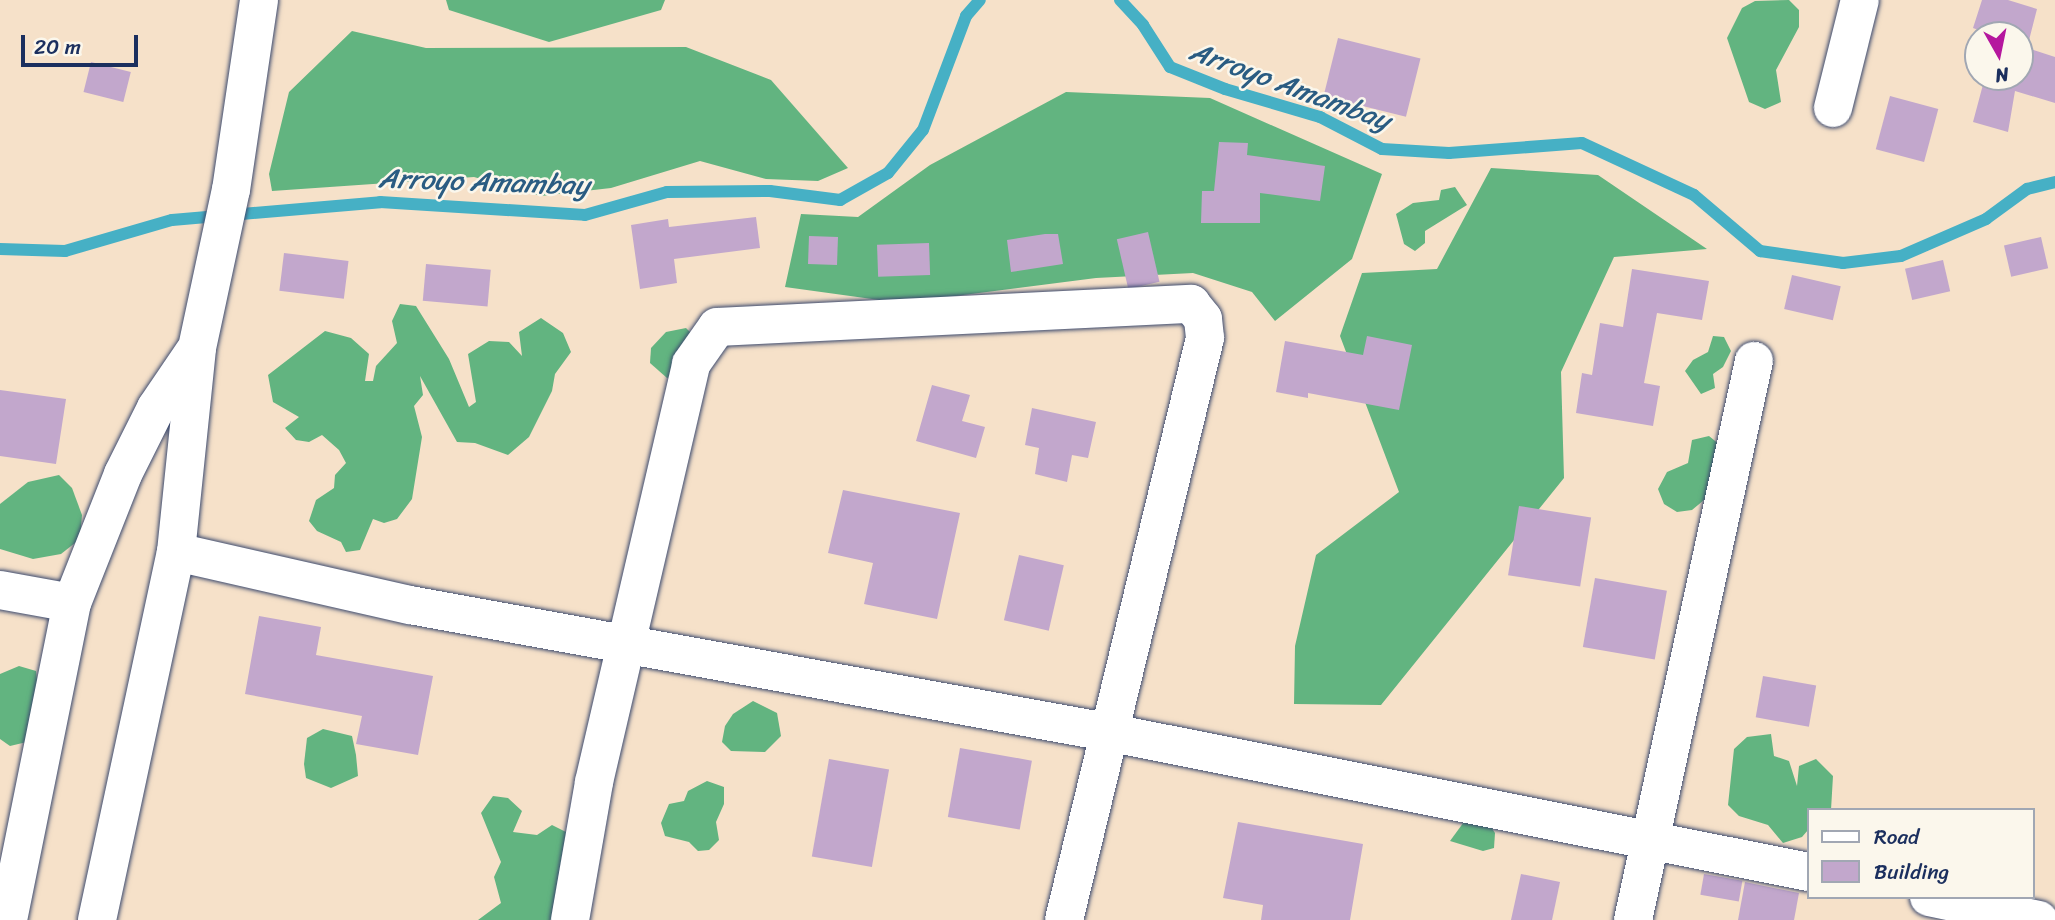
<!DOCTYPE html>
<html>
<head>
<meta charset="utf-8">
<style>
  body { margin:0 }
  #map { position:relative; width:2055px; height:920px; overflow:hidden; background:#f6e1c9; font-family:Sriracha,sans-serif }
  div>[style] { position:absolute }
  .forest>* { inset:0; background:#62b480 }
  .stream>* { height:12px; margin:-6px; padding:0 6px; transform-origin:6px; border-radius:6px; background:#46b0c5 }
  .building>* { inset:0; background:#c2a7cc; transform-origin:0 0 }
  .roads { filter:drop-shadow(0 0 2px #3c4a6e) drop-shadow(0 0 2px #3c4a6e) }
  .minor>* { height:38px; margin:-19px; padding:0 19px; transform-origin:19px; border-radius:19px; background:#fff }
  span { translate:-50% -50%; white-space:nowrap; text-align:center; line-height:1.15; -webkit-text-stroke:5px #fbf7ec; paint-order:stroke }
  .water-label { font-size:28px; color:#2a5c82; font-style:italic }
  .legend { position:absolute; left:1807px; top:808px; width:228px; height:91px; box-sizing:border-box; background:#fbf7ec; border:2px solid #a1a7b3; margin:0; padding:9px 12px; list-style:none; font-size:21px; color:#1b2f5e }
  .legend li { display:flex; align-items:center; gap:14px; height:35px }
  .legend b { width:35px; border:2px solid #a1a7b3 }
  .north { position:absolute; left:1964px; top:21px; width:70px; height:70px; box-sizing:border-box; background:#fbf7ec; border:2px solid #a1a7b3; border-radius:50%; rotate:171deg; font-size:19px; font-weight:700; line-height:28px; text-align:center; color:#1b2f5e }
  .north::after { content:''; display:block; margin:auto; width:24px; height:32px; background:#b5179e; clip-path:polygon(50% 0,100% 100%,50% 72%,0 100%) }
  .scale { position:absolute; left:21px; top:35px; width:117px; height:32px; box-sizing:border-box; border:4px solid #1b2f5e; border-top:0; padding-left:9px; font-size:21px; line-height:24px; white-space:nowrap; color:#1b2f5e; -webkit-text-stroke:5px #fbf7ec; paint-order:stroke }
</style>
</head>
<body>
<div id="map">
  <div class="forest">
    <i style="clip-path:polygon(446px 0,665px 0,661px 10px,549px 42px,449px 10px)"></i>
    <i style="clip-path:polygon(1789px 0,1799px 10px,1799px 27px,1776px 70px,1781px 102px,1765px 109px,1749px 102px,1727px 38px,1742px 8px,1755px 1px)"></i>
    <i style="clip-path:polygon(352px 31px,426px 48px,686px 47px,771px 80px,848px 168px,818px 181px,766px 179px,700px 161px,611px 188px,541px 196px,474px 177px,272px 191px,269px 174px,289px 92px)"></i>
    <i style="clip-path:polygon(1066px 92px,1210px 98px,1382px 174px,1352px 259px,1275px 321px,1252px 292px,1193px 273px,1096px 278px,901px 303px,785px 287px,801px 214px,858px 217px,930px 165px)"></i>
    <i style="clip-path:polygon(1491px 168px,1598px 175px,1707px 249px,1614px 257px,1561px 372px,1564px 478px,1381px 705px,1294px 704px,1295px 646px,1316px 555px,1399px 492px,1340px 336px,1362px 273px,1437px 269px)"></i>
    <i style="clip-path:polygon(1455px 187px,1467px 205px,1425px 231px,1425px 243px,1415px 251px,1404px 244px,1396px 214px,1413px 203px,1439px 200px,1441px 190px)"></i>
    <i style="clip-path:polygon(400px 304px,416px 306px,449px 359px,469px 407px,476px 402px,468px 354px,489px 341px,509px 342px,522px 356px,519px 332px,541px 318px,563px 333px,571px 352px,555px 374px,552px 391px,529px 437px,508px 455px,475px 443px,457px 442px,420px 376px,423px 395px,414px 406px,422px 437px,412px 499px,397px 519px,384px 523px,373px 519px,360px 550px,346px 552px,341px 542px,317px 531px,309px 521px,316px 500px,334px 488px,335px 475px,346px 463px,339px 450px,322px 435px,309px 442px,296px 440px,285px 428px,299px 417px,273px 402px,268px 375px,325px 331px,351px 338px,369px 354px,365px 381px,373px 381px,376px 366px,397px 343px,392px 321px)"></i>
    <i style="clip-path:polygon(686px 328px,698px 340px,690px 372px,667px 378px,650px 363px,651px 348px,666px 332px)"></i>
    <i style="clip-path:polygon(1713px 336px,1724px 337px,1731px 351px,1723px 367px,1713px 374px,1715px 388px,1701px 394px,1685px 371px,1693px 360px,1708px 352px)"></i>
    <i style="clip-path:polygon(1709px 436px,1731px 454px,1704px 500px,1692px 510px,1677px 512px,1664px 504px,1658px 489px,1667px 472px,1688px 463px,1692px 440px)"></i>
    <i style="clip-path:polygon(59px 475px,72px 488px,82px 515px,80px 539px,61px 554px,33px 559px,0 549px,0 504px,28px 482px)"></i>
    <i style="clip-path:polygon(19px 666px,36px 671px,39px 697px,31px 741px,10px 746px,0 739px,0 674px)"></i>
    <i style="clip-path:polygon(753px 701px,777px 713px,781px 736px,765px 752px,731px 751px,722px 742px,725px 726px,733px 714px)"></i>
    <i style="clip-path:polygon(323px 729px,352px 736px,356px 755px,358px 776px,331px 788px,306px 778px,304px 764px,307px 738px)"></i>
    <i style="clip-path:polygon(1771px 734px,1774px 756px,1789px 761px,1797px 786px,1799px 766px,1816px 759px,1833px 776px,1831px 810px,1808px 810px,1808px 830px,1802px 837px,1783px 843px,1768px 825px,1739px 816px,1728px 805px,1734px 749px,1747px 737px)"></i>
    <i style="clip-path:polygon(707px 781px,724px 787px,724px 804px,716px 822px,719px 840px,709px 850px,698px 851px,689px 842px,665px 836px,661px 823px,669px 804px,684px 801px,688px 791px)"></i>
    <i style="clip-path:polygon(493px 796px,508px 798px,522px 811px,513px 832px,537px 835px,552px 825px,572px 835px,553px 920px,478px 920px,501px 903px,494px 877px,501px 862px,481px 813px)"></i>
    <i style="clip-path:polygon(1482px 813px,1495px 833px,1494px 848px,1483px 851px,1450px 841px,1469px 815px)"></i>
  </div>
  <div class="stream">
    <i style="left:1120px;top:0;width:34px;rotate:47deg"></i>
    <i style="left:1143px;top:25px;width:50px;rotate:57.3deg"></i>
    <i style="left:1170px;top:67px;width:59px;rotate:21.8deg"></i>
    <i style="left:1225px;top:89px;width:99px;rotate:16.4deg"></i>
    <i style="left:1320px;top:117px;width:70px;rotate:27.3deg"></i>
    <i style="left:1382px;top:149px;width:67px;rotate:3.4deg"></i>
    <i style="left:1449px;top:153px;width:133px;rotate:-4.3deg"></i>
    <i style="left:1582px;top:143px;width:123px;rotate:24.9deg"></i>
    <i style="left:1694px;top:195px;width:87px;rotate:40.3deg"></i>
    <i style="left:1760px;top:251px;width:84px;rotate:8.2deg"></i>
    <i style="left:1843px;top:263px;width:58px;rotate:-6.9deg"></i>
    <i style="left:1901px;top:256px;width:93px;rotate:-23.5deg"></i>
    <i style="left:1986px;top:219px;width:51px;rotate:-36.2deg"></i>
    <i style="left:2027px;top:189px;width:29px;rotate:-14deg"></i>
    <i style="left:0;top:249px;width:65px;rotate:1.8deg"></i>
    <i style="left:65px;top:251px;width:111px;rotate:-16.2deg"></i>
    <i style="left:172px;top:220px;width:209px;rotate:-4.9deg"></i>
    <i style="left:380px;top:202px;width:205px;rotate:3.6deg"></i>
    <i style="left:585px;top:215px;width:85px;rotate:-15.7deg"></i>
    <i style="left:667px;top:192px;width:103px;rotate:-0.6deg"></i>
    <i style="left:770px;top:191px;width:71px;rotate:7.3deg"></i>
    <i style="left:840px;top:200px;width:55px;rotate:-29.4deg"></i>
    <i style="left:888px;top:173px;width:55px;rotate:-50.9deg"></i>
    <i style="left:923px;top:130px;width:122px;rotate:-69.3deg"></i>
    <i style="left:966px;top:16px;width:21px;rotate:-49deg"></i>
  </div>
  <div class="building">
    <i style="clip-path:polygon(1982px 0,2008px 0,2037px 9px,2027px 48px,2055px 57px,2055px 103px,2015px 91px,2008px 132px,1973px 122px,1985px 77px,2020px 77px,2020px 35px,1992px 35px,1973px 28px)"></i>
    <i style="left:1338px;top:38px;width:85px;height:60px;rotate:14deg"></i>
    <i style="left:91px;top:62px;width:41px;height:31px;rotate:14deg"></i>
    <i style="left:1890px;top:96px;width:50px;height:55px;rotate:15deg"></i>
    <i style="clip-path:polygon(1219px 142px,1248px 143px,1247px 155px,1325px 166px,1320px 201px,1260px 193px,1260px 223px,1201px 223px,1202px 191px,1214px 191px)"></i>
    <i style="clip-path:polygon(756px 217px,760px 248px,674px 259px,677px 283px,640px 289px,631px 225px,668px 219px,669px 227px)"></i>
    <i style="left:1148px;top:232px;width:51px;height:32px;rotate:77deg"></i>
    <i style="clip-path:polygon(1045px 234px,1058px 234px,1063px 264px,1011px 272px,1007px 240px)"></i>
    <i style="left:809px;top:236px;width:29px;height:28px;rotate:2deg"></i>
    <i style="left:2041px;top:237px;width:32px;height:38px;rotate:77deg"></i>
    <i style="left:929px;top:243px;width:32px;height:52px;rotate:88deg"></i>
    <i style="left:284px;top:253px;width:65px;height:38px;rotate:7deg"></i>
    <i style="left:1943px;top:260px;width:32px;height:39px;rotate:77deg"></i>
    <i style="left:426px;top:264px;width:65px;height:37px;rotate:5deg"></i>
    <i style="clip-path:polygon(1632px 269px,1709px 281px,1702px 320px,1657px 313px,1644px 383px,1660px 386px,1653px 426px,1576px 413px,1582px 373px,1592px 375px,1600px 323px,1623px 327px)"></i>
    <i style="left:1792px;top:275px;width:50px;height:35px;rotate:13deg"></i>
    <i style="clip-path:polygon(1367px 336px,1412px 345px,1399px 410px,1308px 393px,1308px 398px,1276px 392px,1285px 341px,1363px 355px)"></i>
    <i style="clip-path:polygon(932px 385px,970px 395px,962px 421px,985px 427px,976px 458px,916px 441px)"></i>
    <i style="clip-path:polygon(0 390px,66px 399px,56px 464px,0 456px)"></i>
    <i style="clip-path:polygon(1032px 408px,1096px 422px,1088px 458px,1072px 455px,1067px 482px,1035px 474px,1039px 448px,1025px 445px)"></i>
    <i style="clip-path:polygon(843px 490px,960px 513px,937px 619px,864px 604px,873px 563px,828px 553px)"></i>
    <i style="left:1519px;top:506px;width:73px;height:70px;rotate:9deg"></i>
    <i style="left:1019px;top:555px;width:46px;height:67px;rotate:13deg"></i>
    <i style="left:1595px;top:578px;width:73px;height:70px;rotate:10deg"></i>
    <i style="clip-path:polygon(259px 616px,321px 627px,316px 655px,433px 676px,418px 755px,356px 744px,362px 716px,245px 694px)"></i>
    <i style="left:1763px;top:676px;width:54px;height:42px;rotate:10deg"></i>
    <i style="left:960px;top:748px;width:73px;height:70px;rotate:10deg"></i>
    <i style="left:829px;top:759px;width:61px;height:99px;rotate:10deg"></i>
    <i style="clip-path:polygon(1238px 822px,1363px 844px,1350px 920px,1261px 920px,1263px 905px,1223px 898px)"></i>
    <i style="clip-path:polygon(1521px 874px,1560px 882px,1552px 920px,1511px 920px)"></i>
    <i style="left:1704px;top:874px;width:39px;height:21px;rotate:10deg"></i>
    <i style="clip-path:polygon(1745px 882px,1799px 893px,1794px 920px,1738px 920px)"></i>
  </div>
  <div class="roads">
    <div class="minor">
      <i style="left:1833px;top:108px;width:111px;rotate:-76deg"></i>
      <i style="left:176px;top:552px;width:240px;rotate:12.8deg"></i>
      <i style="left:410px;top:605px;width:708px;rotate:10.33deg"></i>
      <i style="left:1107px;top:732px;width:715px;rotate:11.29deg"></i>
      <i style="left:0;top:590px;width:73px;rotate:10.2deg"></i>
      <i style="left:1929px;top:897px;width:112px;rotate:11.8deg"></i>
      <i style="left:8px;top:920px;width:323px;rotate:-78.6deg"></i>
      <i style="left:72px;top:603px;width:139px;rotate:-68.4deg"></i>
      <i style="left:123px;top:474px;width:74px;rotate:-63.4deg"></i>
      <i style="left:156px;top:408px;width:68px;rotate:-55.8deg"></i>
      <i style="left:97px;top:920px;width:376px;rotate:-77.9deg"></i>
      <i style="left:176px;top:552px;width:205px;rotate:-84.1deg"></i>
      <i style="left:197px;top:348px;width:162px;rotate:-77.9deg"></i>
      <i style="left:231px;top:190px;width:192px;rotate:-81.6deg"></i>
      <i style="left:570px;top:920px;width:140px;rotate:-80.1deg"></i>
      <i style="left:594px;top:782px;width:429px;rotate:-76.9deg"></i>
      <i style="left:691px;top:364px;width:45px;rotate:-54.9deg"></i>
      <i style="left:717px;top:327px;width:475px;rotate:-2.8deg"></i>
      <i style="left:1191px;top:304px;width:19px;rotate:51deg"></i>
      <i style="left:1203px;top:319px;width:19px;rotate:84deg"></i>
      <i style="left:1205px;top:338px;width:599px;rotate:103.62deg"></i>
      <i style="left:1633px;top:920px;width:572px;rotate:-77.79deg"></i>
    </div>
  </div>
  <div class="water-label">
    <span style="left:1290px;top:86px;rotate:20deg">Arroyo Amambay</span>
    <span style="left:484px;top:182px;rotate:2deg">Arroyo Amambay</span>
  </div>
  <ul class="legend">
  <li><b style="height:9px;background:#fff"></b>Road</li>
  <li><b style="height:19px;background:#c2a7cc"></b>Building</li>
  </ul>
  <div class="north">N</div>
  <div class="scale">20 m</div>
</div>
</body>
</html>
